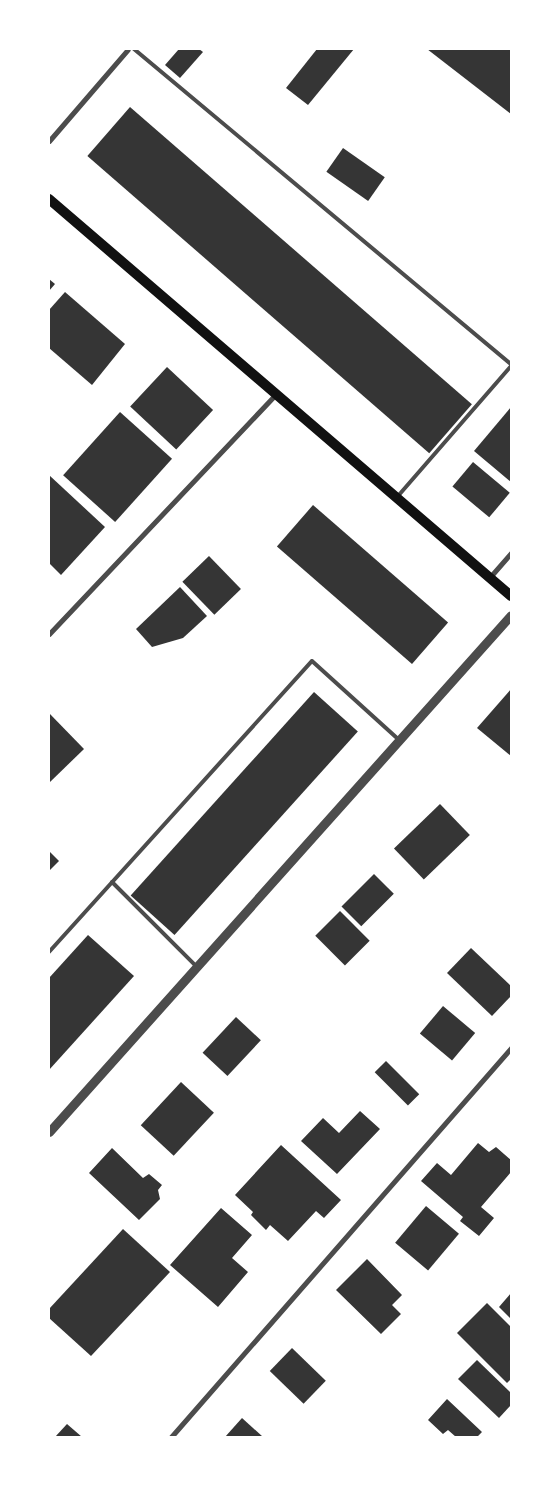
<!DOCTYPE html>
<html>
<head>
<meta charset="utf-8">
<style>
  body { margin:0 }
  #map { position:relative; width:560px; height:1486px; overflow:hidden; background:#fff; font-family:Commissioner,sans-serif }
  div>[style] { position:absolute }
  .building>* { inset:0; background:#353535; transform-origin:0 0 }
  .service>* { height:4px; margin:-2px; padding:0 2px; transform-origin:2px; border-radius:2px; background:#4c4c4c }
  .minor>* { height:5px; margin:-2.5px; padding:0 2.5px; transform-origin:2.5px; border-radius:2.5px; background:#4c4c4c }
  .tertiary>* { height:9px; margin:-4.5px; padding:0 4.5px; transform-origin:4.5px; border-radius:4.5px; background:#4c4c4c }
  .secondary>* { height:10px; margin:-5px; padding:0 5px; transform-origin:5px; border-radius:5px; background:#111 }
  span { translate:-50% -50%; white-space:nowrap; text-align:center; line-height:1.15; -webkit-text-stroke:4px #fff; paint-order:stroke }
  .frame { position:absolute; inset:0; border:50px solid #fff; pointer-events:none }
</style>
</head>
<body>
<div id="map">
  <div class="building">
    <i style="clip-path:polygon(179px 49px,199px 49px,203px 52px,180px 78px,165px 65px)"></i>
    <i style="clip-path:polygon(317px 49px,354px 49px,308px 105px,286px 88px)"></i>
    <i style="clip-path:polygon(427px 49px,511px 49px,511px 114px)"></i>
    <i style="left:130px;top:107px;width:453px;height:65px;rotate:41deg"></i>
    <i style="left:343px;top:148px;width:51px;height:29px;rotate:35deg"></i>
    <i style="clip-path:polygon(49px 279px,55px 284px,49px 291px)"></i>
    <i style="clip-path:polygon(65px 292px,125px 344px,92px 385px,49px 348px,49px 310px)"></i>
    <i style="left:167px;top:367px;width:63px;height:54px;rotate:43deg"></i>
    <i style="clip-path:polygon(511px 407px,511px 482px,474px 451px)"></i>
    <i style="left:120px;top:412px;width:70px;height:85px;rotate:42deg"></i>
    <i style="left:473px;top:462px;width:48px;height:32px;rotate:40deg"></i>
    <i style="clip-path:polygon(49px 475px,105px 527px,61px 575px,49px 563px)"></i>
    <i style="left:313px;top:505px;width:179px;height:55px;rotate:41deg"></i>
    <i style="left:209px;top:556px;width:46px;height:37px;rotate:46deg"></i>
    <i style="clip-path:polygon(180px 587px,207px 616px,183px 638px,152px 647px,136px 629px)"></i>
    <i style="clip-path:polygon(511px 689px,511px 756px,477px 728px)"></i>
    <i style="left:314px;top:692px;width:59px;height:274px;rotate:42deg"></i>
    <i style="clip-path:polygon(49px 713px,84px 749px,49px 783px)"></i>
    <i style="left:440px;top:804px;width:43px;height:64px;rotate:46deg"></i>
    <i style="clip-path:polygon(49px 851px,59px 861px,49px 871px)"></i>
    <i style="left:374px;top:874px;width:28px;height:46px;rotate:45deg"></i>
    <i style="left:340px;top:911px;width:42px;height:35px;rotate:45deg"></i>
    <i style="clip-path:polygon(88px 935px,134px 976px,49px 1070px,49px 978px)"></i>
    <i style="clip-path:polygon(471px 948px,511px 986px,511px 996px,492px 1016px,447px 973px)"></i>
    <i style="left:443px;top:1006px;width:42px;height:36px;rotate:40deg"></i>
    <i style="left:236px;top:1017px;width:34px;height:49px;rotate:43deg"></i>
    <i style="left:386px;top:1061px;width:47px;height:16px;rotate:45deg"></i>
    <i style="left:181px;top:1082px;width:45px;height:59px;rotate:43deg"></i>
    <i style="clip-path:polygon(360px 1111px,380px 1129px,337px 1174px,301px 1141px,323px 1118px,339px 1133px)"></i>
    <i style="clip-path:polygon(478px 1143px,489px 1152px,496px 1147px,511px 1160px,511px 1172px,481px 1207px,494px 1218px,479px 1236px,460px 1221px,463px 1217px,421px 1181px,437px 1163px,451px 1175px)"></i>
    <i style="clip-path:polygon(281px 1145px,341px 1200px,324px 1218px,316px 1211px,288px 1241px,270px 1225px,266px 1230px,251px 1215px,253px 1212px,235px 1195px)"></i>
    <i style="clip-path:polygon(112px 1148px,143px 1178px,149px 1174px,162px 1185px,158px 1190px,160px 1199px,139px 1220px,89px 1173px)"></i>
    <i style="left:426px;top:1206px;width:43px;height:48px;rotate:40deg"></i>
    <i style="clip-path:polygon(221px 1208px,252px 1235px,232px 1258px,248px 1272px,218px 1307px,170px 1265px)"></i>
    <i style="clip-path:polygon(123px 1229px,170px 1272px,91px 1356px,49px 1318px,49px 1309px)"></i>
    <i style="clip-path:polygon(367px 1259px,402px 1295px,392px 1305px,401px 1314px,381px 1334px,336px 1290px)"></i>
    <i style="clip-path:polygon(511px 1293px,511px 1319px,499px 1307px)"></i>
    <i style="clip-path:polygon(487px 1303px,511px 1327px,511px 1379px,507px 1383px,457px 1333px)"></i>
    <i style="left:292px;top:1348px;width:47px;height:32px;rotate:44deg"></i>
    <i style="clip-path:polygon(477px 1360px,511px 1393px,511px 1405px,499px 1418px,458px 1379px)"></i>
    <i style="clip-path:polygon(447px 1399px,482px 1432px,477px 1437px,456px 1437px,448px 1430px,443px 1434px,428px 1420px)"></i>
    <i style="clip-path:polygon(242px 1418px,263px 1437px,225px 1437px)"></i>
    <i style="clip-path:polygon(67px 1424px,82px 1437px,55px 1437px)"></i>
  </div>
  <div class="service">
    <i style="left:134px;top:49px;width:491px;rotate:39.9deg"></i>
    <i style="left:398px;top:496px;width:172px;rotate:-49deg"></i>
    <i style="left:112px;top:882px;width:120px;rotate:45deg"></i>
    <i style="left:49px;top:952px;width:392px;rotate:-47.9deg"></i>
    <i style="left:312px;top:661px;width:118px;rotate:42.2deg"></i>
  </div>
  <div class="minor">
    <i style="left:49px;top:141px;width:121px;rotate:-49.3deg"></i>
    <i style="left:490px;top:577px;width:32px;rotate:-49deg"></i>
    <i style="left:49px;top:634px;width:330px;rotate:-46.6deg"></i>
    <i style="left:171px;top:1437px;width:517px;rotate:-48.85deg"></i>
  </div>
  <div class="tertiary">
    <i style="left:49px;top:1132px;width:693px;rotate:-48.22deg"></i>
  </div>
  <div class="secondary">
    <i style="left:49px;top:199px;width:609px;rotate:40.67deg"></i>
  </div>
  <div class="frame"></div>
</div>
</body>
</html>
